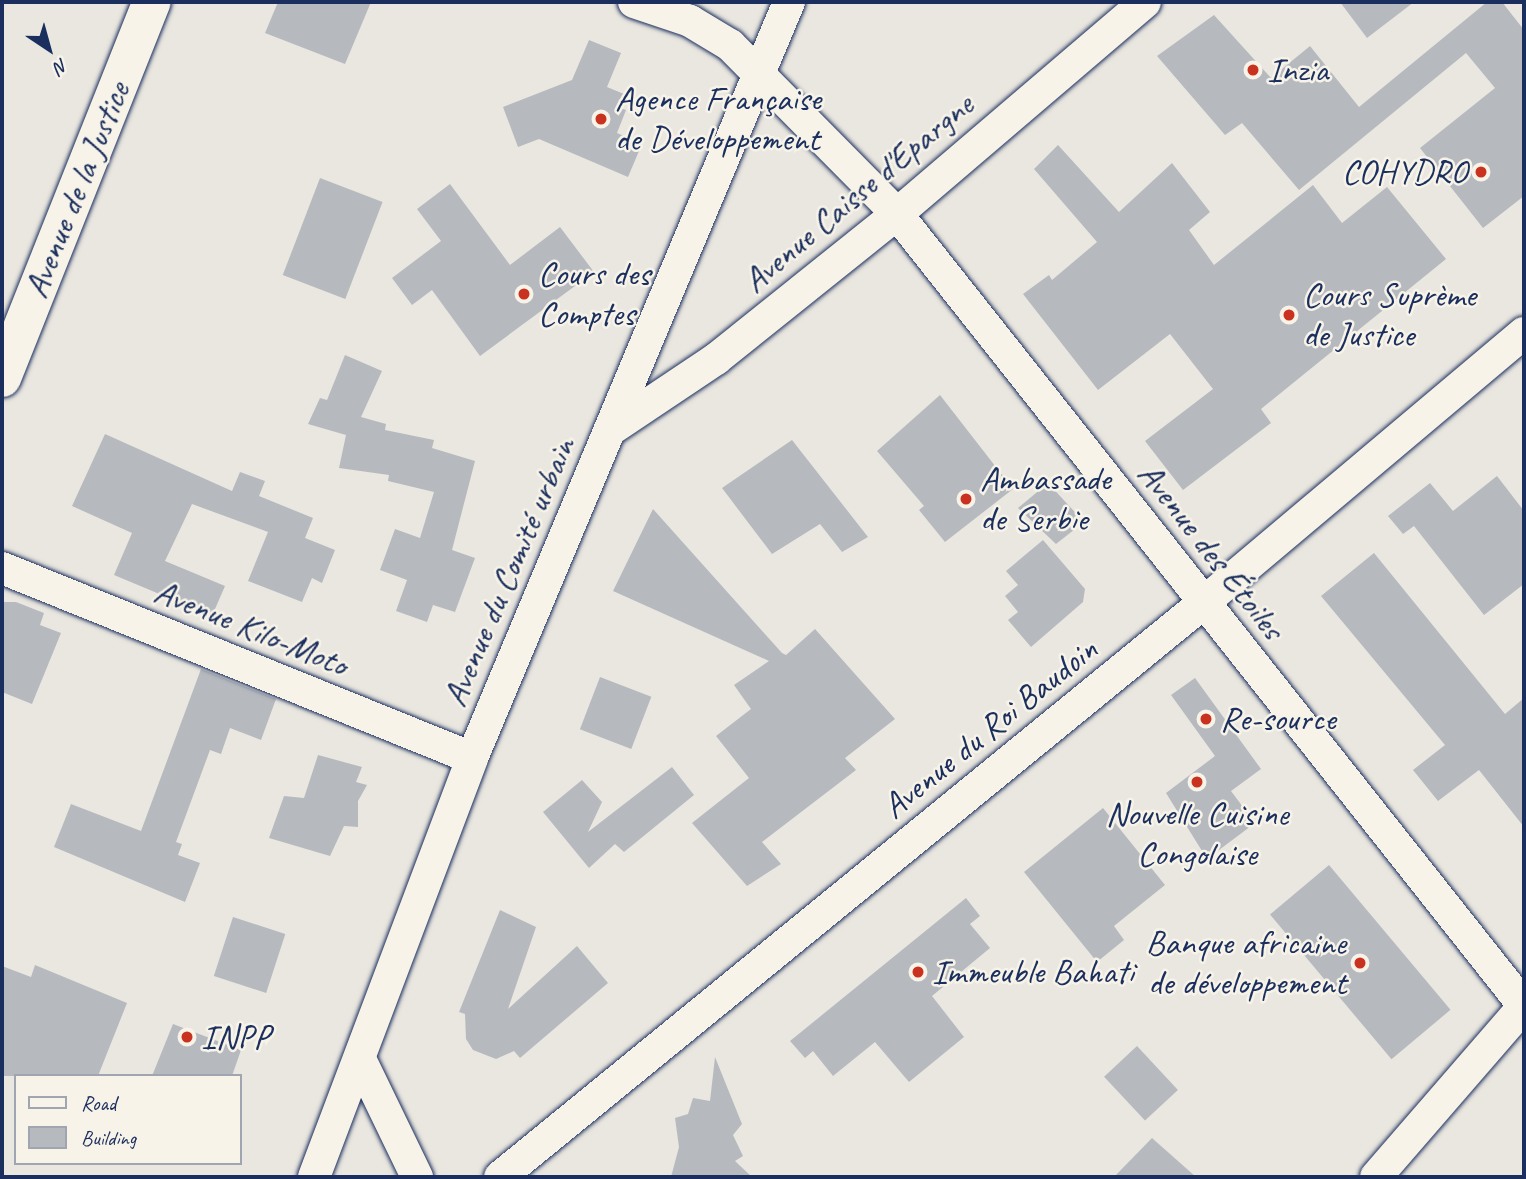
<!DOCTYPE html>
<html>
<head>
<meta charset="utf-8">
<style>
  body { margin:0 }
  #map { position:relative; width:1526px; height:1179px; overflow:hidden; background:#eae7e0; font-family:Caveat,sans-serif }
  div>[style] { position:absolute }
  .building>* { inset:0; background:#b6babf; transform-origin:0 0 }
  .roads { filter:drop-shadow(0 0 2px #1b2f5e) drop-shadow(0 0 2px #1b2f5e) }
  .minor>* { height:32px; margin:-16px; padding:0 16px; transform-origin:16px; border-radius:16px; background:#f7f3e8 }
  .major>* { height:38px; margin:-19px; padding:0 19px; transform-origin:19px; border-radius:19px; background:#f7f3e8 }
  .dots>* { width:19px; height:19px; translate:-50% -50%; box-sizing:border-box; border:4px solid #f7f3e8; border-radius:50% }
  span { translate:-50% -50%; white-space:nowrap; text-align:center; line-height:1.15; -webkit-text-stroke:5px #f7f3e8; paint-order:stroke }
  .poi-label { font-size:35px; color:#1b2f5e }
  .left { translate:0 -50%; text-align:left }
  .right { translate:-100% -50%; text-align:right }
  .street-label { font-size:35px; color:#1b2f5e }
  .frame { position:absolute; inset:0; border:4px solid #1b2f5e; pointer-events:none }
  .legend { position:absolute; left:14px; top:1074px; width:228px; height:91px; box-sizing:border-box; background:#f7f3e8; border:2px solid #9fa5b1; margin:0; padding:9px 12px; list-style:none; font-size:21px; color:#1b2f5e }
  .legend li { display:flex; align-items:center; gap:14px; height:35px }
  .legend b { width:35px; border:2px solid #9fa5b1 }
  .north { position:absolute; left:14px; top:14px; width:70px; height:70px; -webkit-text-stroke:5px #f7f3e8; paint-order:stroke; rotate:144deg; font-size:19px; font-weight:700; line-height:28px; text-align:center; color:#1b2f5e }
  .north::after { content:''; display:block; margin:auto; width:24px; height:32px; background:#1b2f5e; clip-path:polygon(50% 0,100% 100%,50% 72%,0 100%) }
</style>
</head>
<body>
<div id="map">
  <div class="building">
    <i style="clip-path:polygon(278px 2px,371px 2px,345px 64px,265px 33px)"></i>
    <i style="clip-path:polygon(1340px 2px,1414px 2px,1367px 38px)"></i>
    <i style="clip-path:polygon(1487px 2px,1502px 2px,1524px 30px,1524px 196px,1483px 228px,1420px 148px,1495px 88px,1466px 53px,1299px 190px,1242px 123px,1225px 135px,1157px 56px,1214px 15px,1271px 78px,1310px 46px,1359px 107px)"></i>
    <i style="clip-path:polygon(589px 40px,621px 53px,607px 87px,624px 94px,618px 107px,626px 110px,617px 133px,642px 144px,628px 177px,539px 139px,518px 147px,503px 107px,572px 80px)"></i>
    <i style="clip-path:polygon(1058px 145px,1119px 212px,1172px 163px,1210px 212px,1189px 230px,1214px 265px,1313px 185px,1342px 223px,1387px 187px,1446px 259px,1261px 409px,1271px 423px,1183px 490px,1145px 441px,1213px 389px,1170px 334px,1098px 390px,1023px 294px,1049px 275px,1052px 280px,1097px 242px,1034px 169px)"></i>
    <i style="left:320px;top:178px;width:67px;height:104px;rotate:21deg"></i>
    <i style="clip-path:polygon(450px 184px,510px 265px,560px 227px,594px 272px,480px 356px,432px 290px,412px 305px,392px 278px,441px 241px,417px 209px)"></i>
    <i style="clip-path:polygon(345px 355px,382px 371px,361px 417px,386px 424px,385px 430px,434px 440px,432px 448px,475px 461px,452px 550px,475px 558px,455px 612px,433px 605px,427px 622px,396px 611px,407px 580px,380px 570px,395px 529px,420px 538px,434px 492px,388px 481px,389px 475px,339px 468px,346px 435px,308px 424px,320px 398px,327px 400px)"></i>
    <i style="clip-path:polygon(940px 395px,1013px 489px,945px 542px,919px 510px,924px 506px,877px 451px)"></i>
    <i style="clip-path:polygon(105px 434px,232px 491px,240px 472px,265px 481px,259px 496px,313px 518px,305px 538px,335px 550px,322px 583px,312px 578px,302px 602px,248px 581px,268px 532px,192px 504px,165px 561px,225px 586px,212px 616px,114px 575px,132px 533px,72px 506px)"></i>
    <i style="clip-path:polygon(792px 440px,868px 537px,842px 552px,820px 524px,772px 554px,722px 488px)"></i>
    <i style="clip-path:polygon(1497px 476px,1524px 511px,1524px 584px,1484px 615px,1414px 526px,1403px 534px,1388px 516px,1430px 483px,1453px 511px)"></i>
    <i style="clip-path:polygon(1048px 483px,1084px 522px,1056px 544px,1018px 508px)"></i>
    <i style="clip-path:polygon(653px 509px,782px 653px,786px 655px,815px 629px,895px 719px,845px 758px,856px 770px,762px 842px,781px 864px,747px 886px,692px 823px,749px 778px,716px 736px,751px 709px,734px 685px,769px 661px,613px 591px)"></i>
    <i style="clip-path:polygon(1043px 540px,1085px 589px,1083px 602px,1031px 647px,1008px 620px,1018px 612px,1005px 596px,1018px 585px,1006px 571px)"></i>
    <i style="clip-path:polygon(1374px 553px,1505px 714px,1524px 698px,1524px 827px,1479px 770px,1438px 801px,1413px 770px,1445px 745px,1321px 596px)"></i>
    <i style="clip-path:polygon(2px 602px,16px 602px,44px 613px,40px 625px,61px 633px,32px 704px,2px 692px)"></i>
    <i style="clip-path:polygon(201px 669px,276px 699px,261px 740px,230px 728px,221px 754px,210px 750px,176px 842px,182px 844px,178px 855px,200px 863px,185px 902px,54px 847px,71px 804px,141px 831px)"></i>
    <i style="left:600px;top:677px;width:55px;height:56px;rotate:21deg"></i>
    <i style="clip-path:polygon(1195px 678px,1261px 769px,1231px 791px,1255px 823px,1207px 859px,1166px 793px,1215px 756px,1171px 695px)"></i>
    <i style="clip-path:polygon(318px 755px,362px 767px,356px 782px,367px 785px,358px 801px,358px 827px,344px 826px,330px 856px,269px 838px,284px 796px,304px 798px)"></i>
    <i style="clip-path:polygon(672px 767px,694px 795px,624px 852px,615px 844px,589px 868px,543px 812px,582px 780px,602px 802px,588px 832px)"></i>
    <i style="clip-path:polygon(1103px 808px,1165px 885px,1114px 926px,1124px 940px,1097px 962px,1024px 872px)"></i>
    <i style="left:1329px;top:865px;width:189px;height:77px;rotate:50deg"></i>
    <i style="clip-path:polygon(966px 898px,980px 916px,970px 924px,990px 948px,932px 996px,964px 1037px,909px 1082px,875px 1042px,833px 1076px,813px 1051px,805px 1058px,790px 1041px)"></i>
    <i style="clip-path:polygon(500px 910px,536px 927px,508px 1009px,577px 946px,608px 983px,520px 1058px,514px 1051px,496px 1059px,473px 1050px,466px 1039px,465px 1014px,459px 1012px)"></i>
    <i style="left:233px;top:917px;width:55px;height:62px;rotate:18deg"></i>
    <i style="clip-path:polygon(35px 965px,127px 1003px,98px 1076px,2px 1076px,2px 966px,31px 977px)"></i>
    <i style="clip-path:polygon(173px 1024px,241px 1050px,232px 1076px,152px 1076px)"></i>
    <i style="left:1137px;top:1046px;width:60px;height:45px;rotate:47deg"></i>
    <i style="clip-path:polygon(715px 1057px,742px 1124px,733px 1135px,743px 1156px,735px 1161px,752px 1177px,671px 1177px,679px 1147px,675px 1118px,688px 1114px,693px 1098px,710px 1101px)"></i>
    <i style="clip-path:polygon(1152px 1138px,1196px 1177px,1114px 1177px)"></i>
  </div>
  <div class="roads">
    <div class="minor">
      <i style="left:634px;top:2px;width:59px;rotate:18.7deg"></i>
      <i style="left:690px;top:21px;width:47px;rotate:31deg"></i>
      <i style="left:730px;top:45px;width:238px;rotate:45.3deg"></i>
      <i style="left:897px;top:214px;width:1010px;rotate:51.63deg"></i>
      <i style="left:610px;top:430px;width:128px;rotate:-33.8deg"></i>
      <i style="left:716px;top:359px;width:232px;rotate:-38.7deg"></i>
      <i style="left:897px;top:214px;width:326px;rotate:-40.5deg"></i>
      <i style="left:2px;top:568px;width:507px;rotate:22.01deg"></i>
      <i style="left:361px;top:1061px;width:129px;rotate:64.2deg"></i>
      <i style="left:314px;top:1177px;width:448px;rotate:-69.3deg"></i>
      <i style="left:472px;top:758px;width:820px;rotate:-67.25deg"></i>
      <i style="left:500px;top:1177px;width:906px;rotate:-39.22deg"></i>
      <i style="left:1202px;top:604px;width:421px;rotate:-40.1deg"></i>
      <i style="left:1376px;top:1177px;width:226px;rotate:-49.1deg"></i>
    </div>
    <div class="major">
      <i style="left:2px;top:378px;width:405px;rotate:-68.3deg"></i>
    </div>
  </div>
  <div class="dots">
    <i style="left:1253px;top:70px;background:#c8321e"></i>
    <i style="left:601px;top:119px;background:#c8321e"></i>
    <i style="left:1481px;top:172px;background:#c8321e"></i>
    <i style="left:524px;top:294px;background:#c8321e"></i>
    <i style="left:1289px;top:315px;background:#c8321e"></i>
    <i style="left:966px;top:499px;background:#c8321e"></i>
    <i style="left:1206px;top:719px;background:#c8321e"></i>
    <i style="left:1197px;top:782px;background:#c8321e"></i>
    <i style="left:1360px;top:963px;background:#c8321e"></i>
    <i style="left:918px;top:972px;background:#c8321e"></i>
    <i style="left:187px;top:1037px;background:#c8321e"></i>
  </div>
  <div class="poi-label">
    <span class="left" style="left:1267px;top:70px">Inzia</span>
    <span class="left" style="left:615px;top:119px">Agence Française<br>de Développement</span>
    <span class="right" style="left:1467px;top:172px">COHYDRO</span>
    <span class="left" style="left:538px;top:294px">Cours des<br>Comptes</span>
    <span class="left" style="left:1303px;top:315px">Cours Suprème<br>de Justice</span>
    <span class="left" style="left:980px;top:499px">Ambassade<br>de Serbie</span>
    <span class="left" style="left:1220px;top:719px">Re-source</span>
    <span style="left:1197px;top:834px">Nouvelle Cuisine<br>Congolaise</span>
    <span class="right" style="left:1346px;top:963px">Banque africaine<br>de développement</span>
    <span class="left" style="left:932px;top:972px">Immeuble Bahati</span>
    <span class="left" style="left:201px;top:1037px">INPP</span>
  </div>
  <div class="street-label">
    <span style="left:77px;top:190px;rotate:-68deg">Avenue de la Justice</span>
    <span style="left:858px;top:193px;rotate:-40deg">Avenue Caisse d'Epargne</span>
    <span style="left:1211px;top:551px;rotate:52deg">Avenue des Étoiles</span>
    <span style="left:509px;top:572px;rotate:-67deg">Avenue du Comité urbain</span>
    <span style="left:251px;top:628px;rotate:22deg">Avenue Kilo-Moto</span>
    <span style="left:990px;top:728px;rotate:-39deg">Avenue du Roi Baudoin</span>
  </div>
  <div class="frame"></div>
  <ul class="legend">
  <li><b style="height:9px;background:#f7f3e8"></b>Road</li>
  <li><b style="height:19px;background:#b6babf"></b>Building</li>
  </ul>
  <div class="north">N</div>
</div>
</body>
</html>
